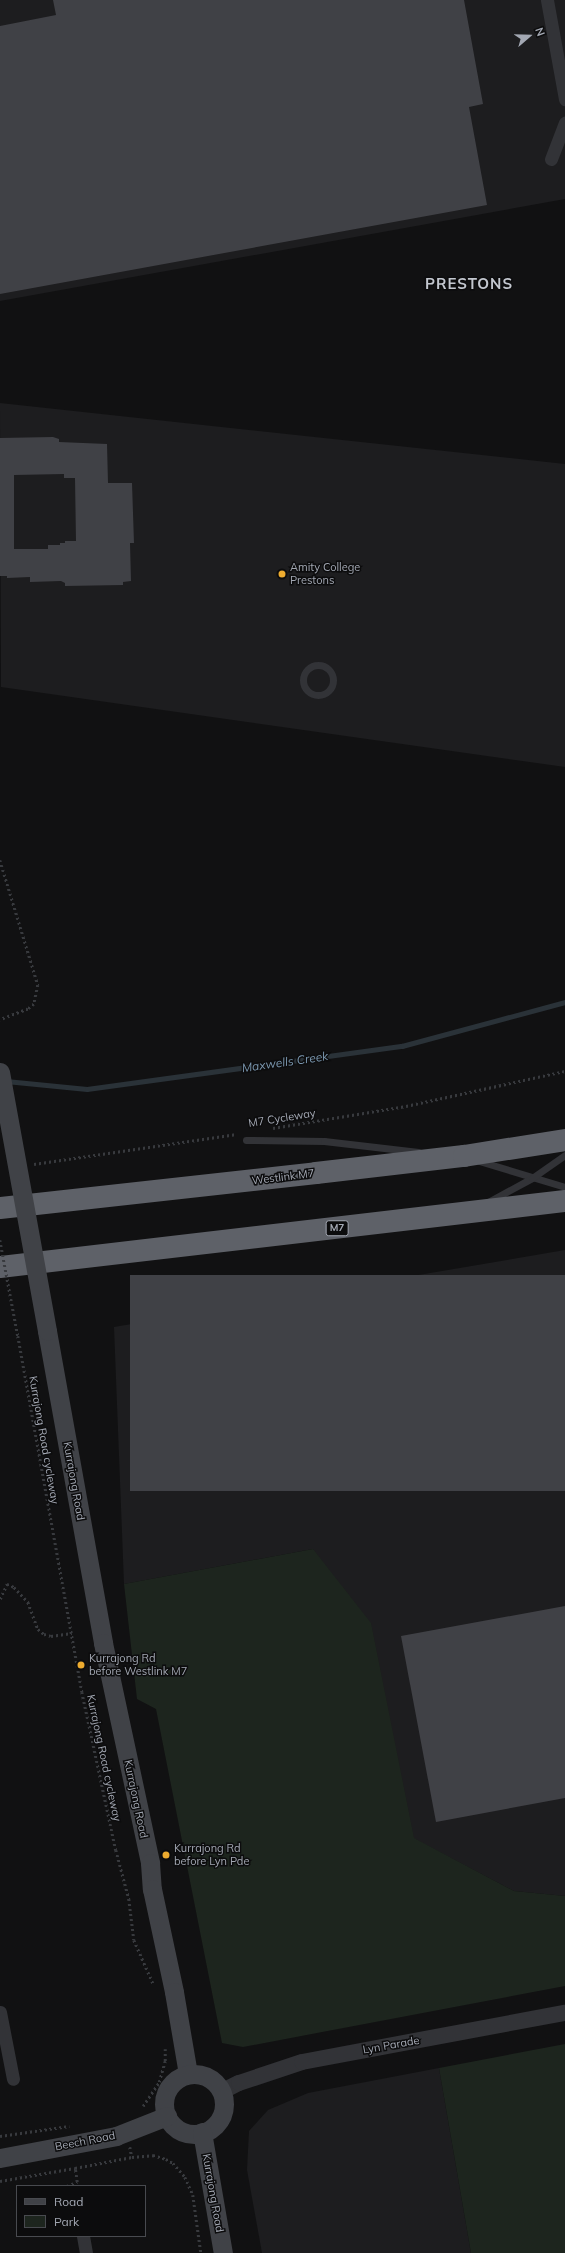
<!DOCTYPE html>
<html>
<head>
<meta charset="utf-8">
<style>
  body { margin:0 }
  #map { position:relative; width:565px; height:2253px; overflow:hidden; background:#111112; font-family:Mulish,sans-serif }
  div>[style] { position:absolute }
  .built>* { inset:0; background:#1d1d1f }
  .green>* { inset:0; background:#1d251e }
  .stream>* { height:4.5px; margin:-2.25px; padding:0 2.25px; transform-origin:2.25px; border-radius:2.25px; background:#2a3238 }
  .building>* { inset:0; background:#404146; transform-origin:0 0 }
  .path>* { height:2.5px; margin-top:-1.25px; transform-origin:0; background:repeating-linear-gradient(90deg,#383a3e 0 2px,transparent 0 5px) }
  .service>* { height:7px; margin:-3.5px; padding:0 3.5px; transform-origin:3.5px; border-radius:3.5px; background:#323337 }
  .service>.ring { margin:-3.5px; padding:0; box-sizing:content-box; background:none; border:7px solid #323337; border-radius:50% }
  .minor>* { height:13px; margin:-6.5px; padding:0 6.5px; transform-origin:6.5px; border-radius:6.5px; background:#323337 }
  .tertiary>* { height:16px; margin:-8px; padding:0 8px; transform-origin:8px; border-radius:8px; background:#323337 }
  .secondary>* { height:19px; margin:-9.5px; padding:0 9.5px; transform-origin:9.5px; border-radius:9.5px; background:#404247 }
  .secondary>.ring { margin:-9.5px; padding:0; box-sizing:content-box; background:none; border:19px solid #404247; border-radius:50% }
  .motorway>* { height:22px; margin:-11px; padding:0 11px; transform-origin:11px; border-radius:11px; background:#5e6168 }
  .path-bridge>* { height:2.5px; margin-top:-1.25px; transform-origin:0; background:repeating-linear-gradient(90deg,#383a3e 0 2px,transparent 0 5px) }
  .secondary-bridge>* { height:19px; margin:-9.5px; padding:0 9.5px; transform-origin:9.5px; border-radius:9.5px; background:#404247 }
  .dots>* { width:11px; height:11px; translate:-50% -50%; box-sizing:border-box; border:2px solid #0c0c0d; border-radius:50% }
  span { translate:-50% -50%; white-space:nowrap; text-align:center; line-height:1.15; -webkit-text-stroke:3px #0c0c0d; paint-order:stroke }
  .shield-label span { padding:1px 3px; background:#0c0c0d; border:1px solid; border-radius:3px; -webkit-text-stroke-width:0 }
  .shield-label { font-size:10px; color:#a3a8b3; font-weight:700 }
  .poi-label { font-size:11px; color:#a3a8b3 }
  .left { translate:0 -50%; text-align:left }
  .street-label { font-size:11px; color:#a3a8b3 }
  .water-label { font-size:12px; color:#7a96ae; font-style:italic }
  .district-label { font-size:15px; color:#c3c7cf; font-weight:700; letter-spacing:1px }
  .legend { position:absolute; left:16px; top:2185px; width:130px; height:52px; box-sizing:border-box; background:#0c0c0d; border:1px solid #484a4f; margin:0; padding:5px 7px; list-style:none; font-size:12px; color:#a3a8b3 }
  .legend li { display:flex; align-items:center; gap:8px; height:20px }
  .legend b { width:20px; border:1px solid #484a4f }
  .north { position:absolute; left:509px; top:16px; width:40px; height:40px; -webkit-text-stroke:3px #0c0c0d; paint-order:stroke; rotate:70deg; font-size:11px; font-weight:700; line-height:16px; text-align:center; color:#a3a8b3 }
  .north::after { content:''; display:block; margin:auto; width:14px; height:18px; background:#a3a8b3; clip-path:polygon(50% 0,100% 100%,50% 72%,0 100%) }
</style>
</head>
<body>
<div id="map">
  <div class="built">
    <i style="clip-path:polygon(0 0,565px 0,565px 199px,0 301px)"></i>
    <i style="clip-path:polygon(0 403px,565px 464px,565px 767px,1px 687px)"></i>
    <i style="clip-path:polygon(565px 1250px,565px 1896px,514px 1891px,409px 1836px,313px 1549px,124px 1584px,114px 1327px)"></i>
    <i style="clip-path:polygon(439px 2068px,471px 2253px,262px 2253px,247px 2170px,249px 2131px,268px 2110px,308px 2093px)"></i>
  </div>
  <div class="green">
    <i style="clip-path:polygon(313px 1549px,371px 1623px,414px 1838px,514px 1891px,565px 1896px,565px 1986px,243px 2047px,222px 2043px,156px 1709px,137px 1699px,124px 1584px)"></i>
    <i style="clip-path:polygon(565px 2044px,565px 2253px,471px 2253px,439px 2068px)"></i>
  </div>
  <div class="stream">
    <i style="left:6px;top:1081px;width:81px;rotate:5.6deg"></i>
    <i style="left:87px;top:1089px;width:318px;rotate:-7.8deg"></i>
    <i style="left:402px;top:1046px;width:169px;rotate:-15.1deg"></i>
  </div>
  <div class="building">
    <i style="clip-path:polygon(53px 0,464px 0,483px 104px,469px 107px,487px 205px,0 294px,0 26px,56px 15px)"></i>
    <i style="clip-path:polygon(evenodd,53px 437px,59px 439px,59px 442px,107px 444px,108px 483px,132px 483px,134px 543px,130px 543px,131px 581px,123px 582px,123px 585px,65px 586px,65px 583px,61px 581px,30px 582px,30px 577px,7px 578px,7px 576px,0 576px,0 438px,53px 437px,64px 474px,64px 478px,75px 478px,76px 541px,65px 541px,65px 543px,60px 543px,60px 545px,48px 545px,48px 549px,14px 549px,14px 475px,64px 474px)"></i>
    <i style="left:565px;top:1275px;width:216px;height:435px;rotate:90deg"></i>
    <i style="clip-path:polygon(565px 1606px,565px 1798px,436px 1822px,401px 1636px)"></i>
  </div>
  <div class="path">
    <i style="left:0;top:860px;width:131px;rotate:73.1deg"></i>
    <i style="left:38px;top:985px;width:19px;rotate:102deg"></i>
    <i style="left:34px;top:1004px;width:8px;rotate:140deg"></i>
    <i style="left:28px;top:1009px;width:30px;rotate:159deg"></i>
    <i style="left:273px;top:1128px;width:135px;rotate:-9.4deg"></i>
    <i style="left:406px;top:1106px;width:163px;rotate:-12.4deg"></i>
    <i style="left:34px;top:1164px;width:205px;rotate:-8.4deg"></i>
    <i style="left:18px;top:1336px;width:362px;rotate:79.8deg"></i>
    <i style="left:82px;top:1692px;width:162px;rotate:77.9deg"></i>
    <i style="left:116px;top:1850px;width:51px;rotate:75.1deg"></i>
    <i style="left:129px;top:1899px;width:41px;rotate:83deg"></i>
    <i style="left:134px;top:1940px;width:47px;rotate:66.2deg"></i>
    <i style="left:0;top:1599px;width:17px;rotate:-65deg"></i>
    <i style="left:7px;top:1584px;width:8px;rotate:23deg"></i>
    <i style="left:14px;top:1587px;width:21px;rotate:47deg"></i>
    <i style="left:28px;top:1602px;width:29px;rotate:70deg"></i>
    <i style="left:38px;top:1629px;width:8px;rotate:40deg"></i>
    <i style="left:44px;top:1634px;width:7px;rotate:16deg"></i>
    <i style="left:51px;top:1636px;width:21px;rotate:-8deg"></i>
    <i style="left:143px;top:2106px;width:29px;rotate:-56deg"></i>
    <i style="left:159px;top:2082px;width:22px;rotate:-74deg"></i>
    <i style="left:165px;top:2061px;width:12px;rotate:-90deg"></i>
    <i style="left:0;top:2136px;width:70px;rotate:-8.2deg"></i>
    <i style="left:130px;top:2147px;width:10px;rotate:79deg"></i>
    <i style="left:0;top:2181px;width:76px;rotate:-9.8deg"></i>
    <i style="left:67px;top:2186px;width:11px;rotate:-22deg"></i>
    <i style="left:77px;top:2182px;width:14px;rotate:-98deg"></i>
    <i style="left:75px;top:2168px;width:58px;rotate:-10.9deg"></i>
    <i style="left:132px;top:2157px;width:21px;rotate:-5deg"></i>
    <i style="left:153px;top:2155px;width:14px;rotate:17deg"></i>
    <i style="left:166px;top:2159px;width:8px;rotate:30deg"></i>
    <i style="left:173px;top:2163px;width:18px;rotate:49deg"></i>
    <i style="left:185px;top:2177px;width:20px;rotate:66deg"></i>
    <i style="left:193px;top:2195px;width:59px;rotate:82.1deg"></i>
  </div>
  <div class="service">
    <i class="ring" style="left:303px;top:665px;width:23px;height:23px"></i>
    <i style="left:246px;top:1140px;width:78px;rotate:0.7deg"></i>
    <i style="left:324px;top:1141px;width:95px;rotate:6.7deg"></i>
    <i style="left:479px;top:1161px;width:90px;rotate:16.8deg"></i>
    <i style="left:488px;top:1202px;width:50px;rotate:-28.6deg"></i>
    <i style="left:532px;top:1178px;width:40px;rotate:-34.9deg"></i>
  </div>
  <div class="minor">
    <i style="left:547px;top:0;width:101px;rotate:79.7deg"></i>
    <i style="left:551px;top:159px;width:39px;rotate:-69deg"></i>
    <i style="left:0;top:2012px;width:68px;rotate:79deg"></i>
    <i style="left:83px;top:2236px;width:17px;rotate:80deg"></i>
  </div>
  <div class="tertiary">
    <i style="left:221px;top:2092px;width:20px;rotate:-27deg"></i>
    <i style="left:239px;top:2083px;width:66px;rotate:-18.4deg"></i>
    <i style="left:302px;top:2062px;width:268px;rotate:-10.6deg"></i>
  </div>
  <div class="secondary">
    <i style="left:47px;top:1331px;width:317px;rotate:79.8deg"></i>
    <i style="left:103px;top:1643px;width:225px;rotate:77.9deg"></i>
    <i style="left:150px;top:1863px;width:26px;rotate:86deg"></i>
    <i style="left:152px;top:1889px;width:105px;rotate:77.9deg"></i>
    <i style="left:174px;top:1992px;width:83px;rotate:80.3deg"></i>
    <i class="ring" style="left:164px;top:2074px;width:41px;height:41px"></i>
    <i style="left:202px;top:2132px;width:123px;rotate:80.2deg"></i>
    <i style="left:0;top:2158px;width:118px;rotate:-10.7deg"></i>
    <i style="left:116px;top:2136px;width:55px;rotate:-21.4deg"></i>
  </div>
  <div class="motorway">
    <i style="left:0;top:1208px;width:318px;rotate:-6.3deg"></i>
    <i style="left:316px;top:1173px;width:149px;rotate:-6.6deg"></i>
    <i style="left:464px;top:1156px;width:102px;rotate:-9deg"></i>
    <i style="left:0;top:1267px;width:569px;rotate:-6.66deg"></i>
  </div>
  <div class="path-bridge">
    <i style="left:0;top:1240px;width:98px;rotate:79.4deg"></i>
  </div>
  <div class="secondary-bridge">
    <i style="left:0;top:1072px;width:263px;rotate:79.7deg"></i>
  </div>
  <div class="dots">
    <i style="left:282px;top:574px;background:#edab2f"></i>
    <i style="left:81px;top:1665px;background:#edab2f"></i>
    <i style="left:166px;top:1855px;background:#edab2f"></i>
  </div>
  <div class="shield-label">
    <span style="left:337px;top:1228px">M7</span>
  </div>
  <div class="poi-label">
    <span class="left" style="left:290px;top:574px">Amity College<br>Prestons</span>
    <span class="left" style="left:89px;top:1665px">Kurrajong Rd<br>before Westlink M7</span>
    <span class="left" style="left:174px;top:1855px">Kurrajong Rd<br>before Lyn Pde</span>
  </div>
  <div class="street-label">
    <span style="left:282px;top:1118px;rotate:-9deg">M7 Cycleway</span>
    <span style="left:283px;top:1177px;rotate:-7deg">Westlink M7</span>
    <span style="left:44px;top:1440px;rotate:80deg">Kurrajong Road cycleway</span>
    <span style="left:74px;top:1481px;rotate:80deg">Kurrajong Road</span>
    <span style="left:104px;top:1758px;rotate:78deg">Kurrajong Road cycleway</span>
    <span style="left:136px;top:1799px;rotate:78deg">Kurrajong Road</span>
    <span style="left:391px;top:2045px;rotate:-10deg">Lyn Parade</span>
    <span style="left:85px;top:2141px;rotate:-11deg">Beech Road</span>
    <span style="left:213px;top:2193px;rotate:80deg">Kurrajong Road</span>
  </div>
  <div class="water-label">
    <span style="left:285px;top:1062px;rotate:-8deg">Maxwells Creek</span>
  </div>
  <div class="district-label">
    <span style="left:469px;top:284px">PRESTONS</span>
  </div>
  <ul class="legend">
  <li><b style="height:5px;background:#404247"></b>Road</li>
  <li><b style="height:11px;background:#1d251e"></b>Park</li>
  </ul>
  <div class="north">N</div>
</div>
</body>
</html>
